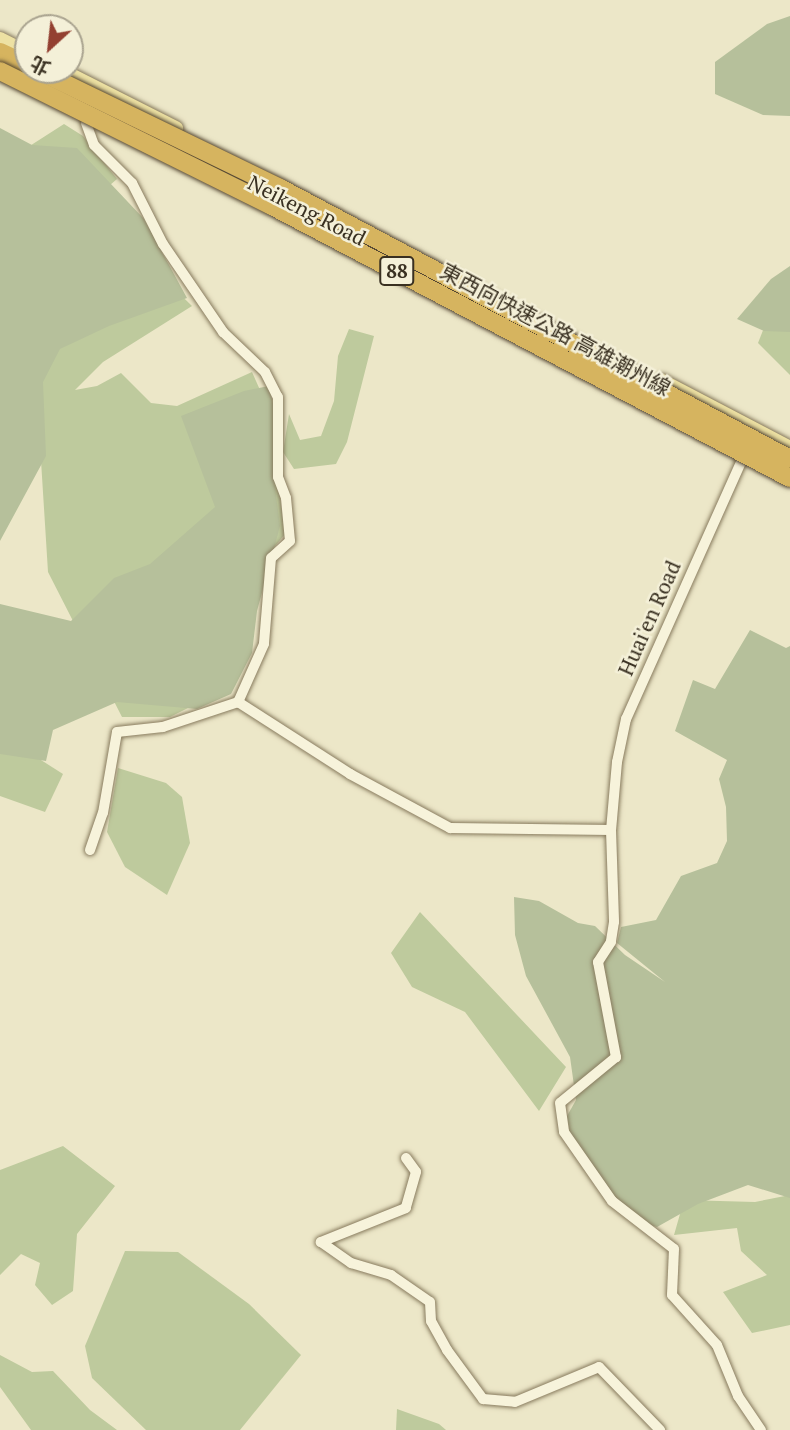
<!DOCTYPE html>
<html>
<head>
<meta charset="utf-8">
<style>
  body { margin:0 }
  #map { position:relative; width:790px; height:1430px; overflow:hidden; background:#ece7c8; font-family:"PT Serif","Noto Sans TC",serif }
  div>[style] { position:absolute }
  .green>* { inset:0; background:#beca9d }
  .cemetery>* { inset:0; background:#b6c09b }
  .roads { filter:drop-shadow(0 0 2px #887b5e) drop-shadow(0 0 2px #887b5e) }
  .minor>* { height:10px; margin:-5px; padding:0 5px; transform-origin:5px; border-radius:5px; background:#f7f3db }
  .major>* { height:14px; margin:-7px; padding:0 7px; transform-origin:7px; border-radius:7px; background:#ede1a3 }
  .highway>* { height:18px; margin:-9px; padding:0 9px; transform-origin:9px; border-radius:9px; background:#d6b45f }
  .bridges { filter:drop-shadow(0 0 2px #564832) drop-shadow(0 0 2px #564832) }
  .highway-bridge>* { height:18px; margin:-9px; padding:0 9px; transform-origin:9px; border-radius:9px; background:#d6b45f }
  span { translate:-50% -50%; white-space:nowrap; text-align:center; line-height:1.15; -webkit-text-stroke:5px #f4f0d8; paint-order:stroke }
  .shield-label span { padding:2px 5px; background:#f4f0d8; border:2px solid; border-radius:5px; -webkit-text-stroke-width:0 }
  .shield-label { font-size:19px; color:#393021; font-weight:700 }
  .street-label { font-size:21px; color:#393021 }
  .north { position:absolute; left:14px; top:14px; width:70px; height:70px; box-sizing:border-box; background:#f4f0d8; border:2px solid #a9a38f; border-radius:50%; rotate:207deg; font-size:19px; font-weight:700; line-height:28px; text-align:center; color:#393021 }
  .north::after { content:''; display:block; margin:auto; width:24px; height:32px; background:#934031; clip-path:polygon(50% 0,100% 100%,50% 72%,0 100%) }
</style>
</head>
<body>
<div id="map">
  <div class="green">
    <i style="clip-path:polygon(64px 124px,83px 136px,117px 179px,88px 204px,192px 306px,103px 362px,75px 390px,97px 386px,121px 373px,151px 403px,177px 406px,252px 372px,268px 408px,285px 534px,258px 567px,220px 692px,170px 717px,122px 717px,48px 572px,34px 349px,0 130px,25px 149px)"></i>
    <i style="clip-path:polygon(790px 296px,790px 375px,758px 343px,773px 305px)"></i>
    <i style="clip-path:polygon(349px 329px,374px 336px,347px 442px,336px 464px,294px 469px,283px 452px,289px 414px,300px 440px,321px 436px,334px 401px,338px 356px)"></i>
    <i style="clip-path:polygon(0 734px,63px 774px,45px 812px,0 796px)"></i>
    <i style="clip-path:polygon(118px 768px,166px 783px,182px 797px,190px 843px,167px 895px,125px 867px,107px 832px)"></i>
    <i style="clip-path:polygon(420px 912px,566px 1067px,539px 1111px,465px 1012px,412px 987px,391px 953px)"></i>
    <i style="clip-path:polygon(63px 1146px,115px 1186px,77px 1234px,73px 1291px,52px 1305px,35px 1285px,40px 1263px,21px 1254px,0 1275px,0 1170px)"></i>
    <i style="clip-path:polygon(790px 1195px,790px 1325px,752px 1333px,723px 1292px,767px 1275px,741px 1251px,737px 1228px,674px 1235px,684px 1200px,755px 1202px)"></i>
    <i style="clip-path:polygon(125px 1251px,178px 1252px,249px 1304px,301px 1355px,240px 1430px,146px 1430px,92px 1378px,85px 1346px)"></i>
    <i style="clip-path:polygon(0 1355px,32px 1372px,53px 1371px,90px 1410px,117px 1430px,31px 1430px,0 1387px)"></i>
    <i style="clip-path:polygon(397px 1409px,439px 1424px,446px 1430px,396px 1430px)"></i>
  </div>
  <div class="cemetery">
    <i style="clip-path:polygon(790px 16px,790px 116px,763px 115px,715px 94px,715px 62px,767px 24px)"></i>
    <i style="clip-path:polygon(0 128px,32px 145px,77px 148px,144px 219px,187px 298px,109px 326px,60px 349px,43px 382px,46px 456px,0 541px)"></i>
    <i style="clip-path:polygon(790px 266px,790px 332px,764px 331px,737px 319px,771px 279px)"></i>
    <i style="clip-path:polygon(269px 386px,276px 417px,273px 473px,280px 526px,257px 611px,252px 653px,231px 694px,197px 709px,117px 702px,53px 730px,46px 761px,0 754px,0 604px,71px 621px,114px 578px,150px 564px,215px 507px,181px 416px,244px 391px)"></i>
    <i style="clip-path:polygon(750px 630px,786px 648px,790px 646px,790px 1198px,748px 1185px,698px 1204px,657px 1227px,631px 1219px,570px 1134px,567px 1116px,576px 1100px,570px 1057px,526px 976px,515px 935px,514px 897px,539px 901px,578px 923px,595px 926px,625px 955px,665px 982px,617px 943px,621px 927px,656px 920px,681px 876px,717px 863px,727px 841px,726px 807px,719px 779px,727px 760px,675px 731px,693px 680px,715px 689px)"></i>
  </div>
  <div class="roads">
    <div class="minor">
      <i style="left:86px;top:123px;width:23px;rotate:70deg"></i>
      <i style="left:94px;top:145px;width:54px;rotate:45deg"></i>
      <i style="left:132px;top:183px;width:68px;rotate:63.1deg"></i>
      <i style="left:163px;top:244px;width:107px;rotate:55.7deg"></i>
      <i style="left:223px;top:332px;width:58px;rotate:43.6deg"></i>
      <i style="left:265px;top:372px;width:28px;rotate:63deg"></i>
      <i style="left:278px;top:397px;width:80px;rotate:90deg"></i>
      <i style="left:278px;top:477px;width:22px;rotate:69deg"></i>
      <i style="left:286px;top:498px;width:43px;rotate:84.7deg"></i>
      <i style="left:290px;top:541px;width:25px;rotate:138deg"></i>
      <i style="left:271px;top:558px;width:86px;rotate:94.7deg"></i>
      <i style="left:264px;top:644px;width:64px;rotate:114.1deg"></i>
      <i style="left:746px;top:451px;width:294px;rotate:114.1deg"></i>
      <i style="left:626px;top:719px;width:44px;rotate:101.8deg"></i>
      <i style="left:617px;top:762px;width:68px;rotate:95deg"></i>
      <i style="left:611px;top:830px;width:92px;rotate:88.1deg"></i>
      <i style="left:614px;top:922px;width:20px;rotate:99deg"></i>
      <i style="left:611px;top:942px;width:24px;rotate:123deg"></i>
      <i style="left:598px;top:962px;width:97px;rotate:79.3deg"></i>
      <i style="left:616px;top:1057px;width:72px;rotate:140.6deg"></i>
      <i style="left:560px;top:1103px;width:29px;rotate:82deg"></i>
      <i style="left:564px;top:1132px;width:84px;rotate:55.2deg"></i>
      <i style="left:612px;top:1201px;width:78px;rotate:37.7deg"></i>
      <i style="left:674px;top:1249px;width:46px;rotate:92.5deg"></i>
      <i style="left:672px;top:1295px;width:67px;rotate:48deg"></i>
      <i style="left:717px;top:1345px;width:55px;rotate:67.6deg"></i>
      <i style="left:738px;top:1396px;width:41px;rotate:55.9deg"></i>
      <i style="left:238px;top:702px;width:133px;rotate:32.7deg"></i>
      <i style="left:350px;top:774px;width:114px;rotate:28.4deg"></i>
      <i style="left:450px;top:828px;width:161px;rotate:0.7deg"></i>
      <i style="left:90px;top:850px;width:39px;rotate:-71deg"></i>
      <i style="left:103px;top:813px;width:82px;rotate:-80.2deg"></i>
      <i style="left:117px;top:732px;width:46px;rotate:-6.2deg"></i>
      <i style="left:163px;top:727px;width:79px;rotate:-18.4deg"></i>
      <i style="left:406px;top:1158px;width:17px;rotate:54deg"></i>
      <i style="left:416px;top:1172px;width:37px;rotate:106deg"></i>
      <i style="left:406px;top:1208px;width:92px;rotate:158.2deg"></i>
      <i style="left:321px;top:1242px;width:37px;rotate:35deg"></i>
      <i style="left:351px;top:1263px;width:42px;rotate:16.7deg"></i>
      <i style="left:391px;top:1275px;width:47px;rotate:34.7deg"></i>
      <i style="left:430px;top:1302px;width:19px;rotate:87deg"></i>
      <i style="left:431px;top:1321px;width:33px;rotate:61deg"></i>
      <i style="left:447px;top:1350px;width:61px;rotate:53.7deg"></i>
      <i style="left:483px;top:1399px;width:32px;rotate:5deg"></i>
      <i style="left:515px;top:1402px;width:91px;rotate:-22.6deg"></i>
      <i style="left:599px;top:1367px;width:88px;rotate:45.9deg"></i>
    </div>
    <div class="major">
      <i style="left:0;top:39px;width:31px;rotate:27deg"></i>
      <i style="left:61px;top:70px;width:129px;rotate:26.8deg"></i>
      <i style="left:662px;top:381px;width:144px;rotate:27.6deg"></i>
    </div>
    <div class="highway">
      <i style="left:0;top:52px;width:31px;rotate:25deg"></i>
    </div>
  </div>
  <div class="bridges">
    <div class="highway-bridge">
      <i style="left:37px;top:70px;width:270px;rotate:25.9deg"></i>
      <i style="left:280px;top:188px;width:578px;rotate:27.98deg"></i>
      <i style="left:0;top:71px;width:304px;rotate:26.4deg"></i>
      <i style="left:272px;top:206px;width:585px;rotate:27.7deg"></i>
    </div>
  </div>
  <div class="shield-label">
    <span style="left:397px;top:271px">88</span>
  </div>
  <div class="street-label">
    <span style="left:307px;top:210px;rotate:27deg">Neikeng Road</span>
    <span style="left:556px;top:329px;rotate:28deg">東西向快速公路 高雄潮州線</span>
    <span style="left:649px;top:618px;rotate:-66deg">Huai'en Road</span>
  </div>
  <div class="north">北</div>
</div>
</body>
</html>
